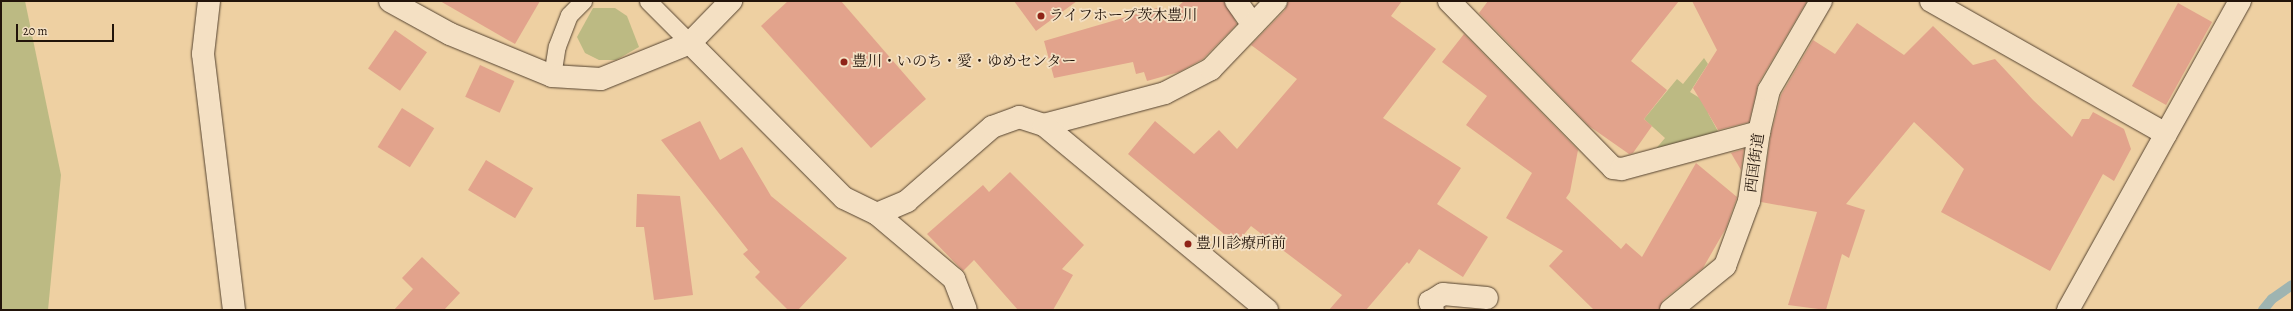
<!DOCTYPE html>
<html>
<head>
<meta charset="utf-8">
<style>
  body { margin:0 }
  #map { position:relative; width:2293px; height:311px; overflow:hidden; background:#eed0a2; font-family:Alegreya,"Noto Serif JP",serif }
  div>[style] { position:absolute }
  .green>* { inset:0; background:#bcba83 }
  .stream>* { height:10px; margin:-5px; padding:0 5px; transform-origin:5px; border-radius:5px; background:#9eb4b1 }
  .building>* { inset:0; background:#e2a38c; transform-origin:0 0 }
  .roads { filter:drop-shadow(0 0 1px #554330) drop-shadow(0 0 1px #554330) }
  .service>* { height:17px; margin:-8.5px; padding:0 8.5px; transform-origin:8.5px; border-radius:8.5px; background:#f4e0c3 }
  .minor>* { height:22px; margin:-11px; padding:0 11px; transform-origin:11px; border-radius:11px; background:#f4e0c3 }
  .tertiary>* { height:22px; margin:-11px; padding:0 11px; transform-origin:11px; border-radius:11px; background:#f4e0c3 }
  .dots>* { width:11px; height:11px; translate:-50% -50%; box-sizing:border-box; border:2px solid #f4e0c3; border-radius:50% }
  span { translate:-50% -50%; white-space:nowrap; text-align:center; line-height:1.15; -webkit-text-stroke:3.5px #f4e0c3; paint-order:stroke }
  .poi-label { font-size:15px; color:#22140a }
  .left { translate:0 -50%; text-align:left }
  .street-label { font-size:15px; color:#22140a }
  .frame { position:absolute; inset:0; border:2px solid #22140a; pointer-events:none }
  .scale { position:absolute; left:16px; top:24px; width:98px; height:18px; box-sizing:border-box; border:2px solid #22140a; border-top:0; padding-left:5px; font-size:12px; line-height:14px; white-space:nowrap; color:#22140a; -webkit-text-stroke:3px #f4e0c3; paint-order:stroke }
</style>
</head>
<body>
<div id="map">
  <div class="green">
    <i style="clip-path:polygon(1px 1px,25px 1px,61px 175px,48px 310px,1px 310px)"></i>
    <i style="clip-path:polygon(593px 8px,615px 8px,627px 16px,639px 47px,616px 60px,599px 60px,585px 53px,577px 37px)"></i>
    <i style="clip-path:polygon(1704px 58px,1708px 64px,1690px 92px,1716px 108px,1708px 113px,1720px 135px,1648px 158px,1665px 138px,1644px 119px,1677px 79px,1683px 84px)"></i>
  </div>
  <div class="stream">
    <i style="left:2263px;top:310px;width:14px;rotate:-51deg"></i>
    <i style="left:2272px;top:299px;width:24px;rotate:-35deg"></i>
  </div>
  <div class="building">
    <i style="clip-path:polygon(440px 1px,540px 1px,515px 44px)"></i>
    <i style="clip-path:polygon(788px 1px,841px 1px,926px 99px,871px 148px,761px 26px)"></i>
    <i style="clip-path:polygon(1014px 1px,1077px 1px,1036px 31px)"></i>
    <i style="clip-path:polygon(1184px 1px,1224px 1px,1237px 24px,1203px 59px,1179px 72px,1147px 81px,1144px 72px,1136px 74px,1133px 62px,1054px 78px,1044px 41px,1157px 8px,1161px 22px)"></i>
    <i style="clip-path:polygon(1288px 1px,1402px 1px,1391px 16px,1436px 49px,1383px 118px,1461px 168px,1437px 204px,1488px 237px,1463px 277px,1419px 249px,1409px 264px,1407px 262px,1366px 310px,1329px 310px,1342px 295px,1251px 226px,1236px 244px,1128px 154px,1155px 121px,1194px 154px,1219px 130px,1237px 149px,1297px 79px,1251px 45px,1285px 10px)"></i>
    <i style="clip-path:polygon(1488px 1px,1679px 1px,1631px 61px,1667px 90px,1644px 119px,1652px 126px,1633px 153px,1629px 154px,1589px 126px,1479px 13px)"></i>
    <i style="clip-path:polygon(1692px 1px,1807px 1px,1758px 84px,1749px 122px,1718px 130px,1693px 88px,1717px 50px)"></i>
    <i style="left:2178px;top:3px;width:39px;height:95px;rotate:29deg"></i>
    <i style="clip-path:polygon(1857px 23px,1904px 55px,1933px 26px,1973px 65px,1995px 59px,2033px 100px,2072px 137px,2082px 119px,2089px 119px,2093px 112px,2124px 129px,2131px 149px,2114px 181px,2103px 174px,2050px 271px,1941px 212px,1964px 169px,1914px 122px,1846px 204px,1865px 210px,1849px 258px,1842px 254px,1826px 310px,1788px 305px,1817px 212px,1761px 202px,1771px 134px,1781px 95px,1813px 40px,1835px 54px)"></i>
    <i style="left:395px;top:30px;width:39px;height:47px;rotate:35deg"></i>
    <i style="clip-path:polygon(1464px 34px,1578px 150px,1570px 192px,1566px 198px,1621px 249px,1626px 243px,1642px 257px,1696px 163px,1737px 197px,1726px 228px,1703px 268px,1663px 300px,1659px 310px,1594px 310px,1549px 266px,1563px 251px,1506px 218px,1532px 173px,1466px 125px,1487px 96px,1442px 62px)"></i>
    <i style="left:480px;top:65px;width:38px;height:35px;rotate:25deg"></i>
    <i style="left:402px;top:108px;width:38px;height:46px;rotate:32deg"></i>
    <i style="clip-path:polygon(700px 121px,720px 160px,742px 147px,771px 196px,847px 258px,798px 310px,788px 310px,755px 277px,760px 272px,743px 254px,748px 250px,661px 140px)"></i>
    <i style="clip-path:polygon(1744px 149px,1741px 170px,1731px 153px)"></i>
    <i style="left:486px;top:160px;width:55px;height:35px;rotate:31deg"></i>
    <i style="clip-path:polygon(1010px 172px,1084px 245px,1062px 269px,1073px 275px,1053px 310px,1018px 310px,974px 260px,963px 271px,927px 234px,983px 185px,989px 192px)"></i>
    <i style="clip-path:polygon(637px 194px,680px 196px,693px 295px,654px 300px,644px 227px,636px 227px)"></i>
    <i style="clip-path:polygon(422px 257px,460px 293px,444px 310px,394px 310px,413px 289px,402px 278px)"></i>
  </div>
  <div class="roads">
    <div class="service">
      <i style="left:648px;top:1px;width:59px;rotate:45deg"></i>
      <i style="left:552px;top:76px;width:30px;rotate:-81deg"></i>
      <i style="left:557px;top:46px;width:33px;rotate:-69deg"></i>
      <i style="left:569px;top:15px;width:20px;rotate:-45deg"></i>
    </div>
    <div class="minor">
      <i style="left:209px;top:1px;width:53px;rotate:96.5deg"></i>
      <i style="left:203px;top:54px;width:258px;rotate:83.1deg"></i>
      <i style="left:390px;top:1px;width:68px;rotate:28.8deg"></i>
      <i style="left:450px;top:34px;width:110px;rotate:22.4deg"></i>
      <i style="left:552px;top:76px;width:49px;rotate:3.5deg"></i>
      <i style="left:601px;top:79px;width:96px;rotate:-22deg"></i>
      <i style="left:690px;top:43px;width:59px;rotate:-45.7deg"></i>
      <i style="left:1236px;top:1px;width:29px;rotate:55deg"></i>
      <i style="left:1449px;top:1px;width:234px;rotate:45.5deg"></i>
      <i style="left:1613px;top:168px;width:9px;rotate:6deg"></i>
      <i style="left:1622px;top:169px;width:142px;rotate:-15.1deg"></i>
      <i style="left:1931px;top:1px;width:270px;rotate:29.5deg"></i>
      <i style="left:1044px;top:125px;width:125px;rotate:-14.8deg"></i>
      <i style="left:1165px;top:93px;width:52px;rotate:-27.6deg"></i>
      <i style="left:1211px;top:69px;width:94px;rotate:-46.3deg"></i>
      <i style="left:877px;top:214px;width:101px;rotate:40.2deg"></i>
      <i style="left:954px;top:279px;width:33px;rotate:69deg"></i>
      <i style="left:1433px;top:310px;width:9px;rotate:-111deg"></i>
      <i style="left:1430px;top:302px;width:15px;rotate:-32deg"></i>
      <i style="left:1443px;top:294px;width:44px;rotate:5.2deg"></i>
      <i style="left:1671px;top:310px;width:70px;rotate:-39.2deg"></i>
      <i style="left:1725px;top:266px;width:69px;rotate:-69.7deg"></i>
      <i style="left:1749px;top:201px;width:70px;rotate:-81.8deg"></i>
      <i style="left:1759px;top:132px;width:43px;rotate:-76.6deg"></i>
      <i style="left:1769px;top:90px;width:103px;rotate:-59.7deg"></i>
      <i style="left:2068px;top:310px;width:354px;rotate:-60.9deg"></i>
    </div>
    <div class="tertiary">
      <i style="left:690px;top:43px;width:218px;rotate:45.2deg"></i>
      <i style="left:844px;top:198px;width:37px;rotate:26deg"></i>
      <i style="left:877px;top:214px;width:33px;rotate:-23deg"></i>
      <i style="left:907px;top:201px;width:113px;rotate:-41deg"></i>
      <i style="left:992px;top:127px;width:29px;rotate:-20deg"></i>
      <i style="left:1019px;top:117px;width:26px;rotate:18deg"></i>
      <i style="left:1044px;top:125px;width:290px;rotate:39.7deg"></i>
    </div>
  </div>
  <div class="dots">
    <i style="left:1041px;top:16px;background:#8f2418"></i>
    <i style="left:844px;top:62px;background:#8f2418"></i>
    <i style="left:1188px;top:244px;background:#8f2418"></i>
  </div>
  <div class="poi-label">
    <span class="left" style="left:1049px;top:16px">ライフホープ茨木豊川</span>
    <span class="left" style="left:852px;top:62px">豊川・いのち・愛・ゆめセンター</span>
    <span class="left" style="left:1196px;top:244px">豊川診療所前</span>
  </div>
  <div class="street-label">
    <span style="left:1755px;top:163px;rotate:-82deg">西国街道</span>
  </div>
  <div class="frame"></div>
  <div class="scale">20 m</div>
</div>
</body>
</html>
